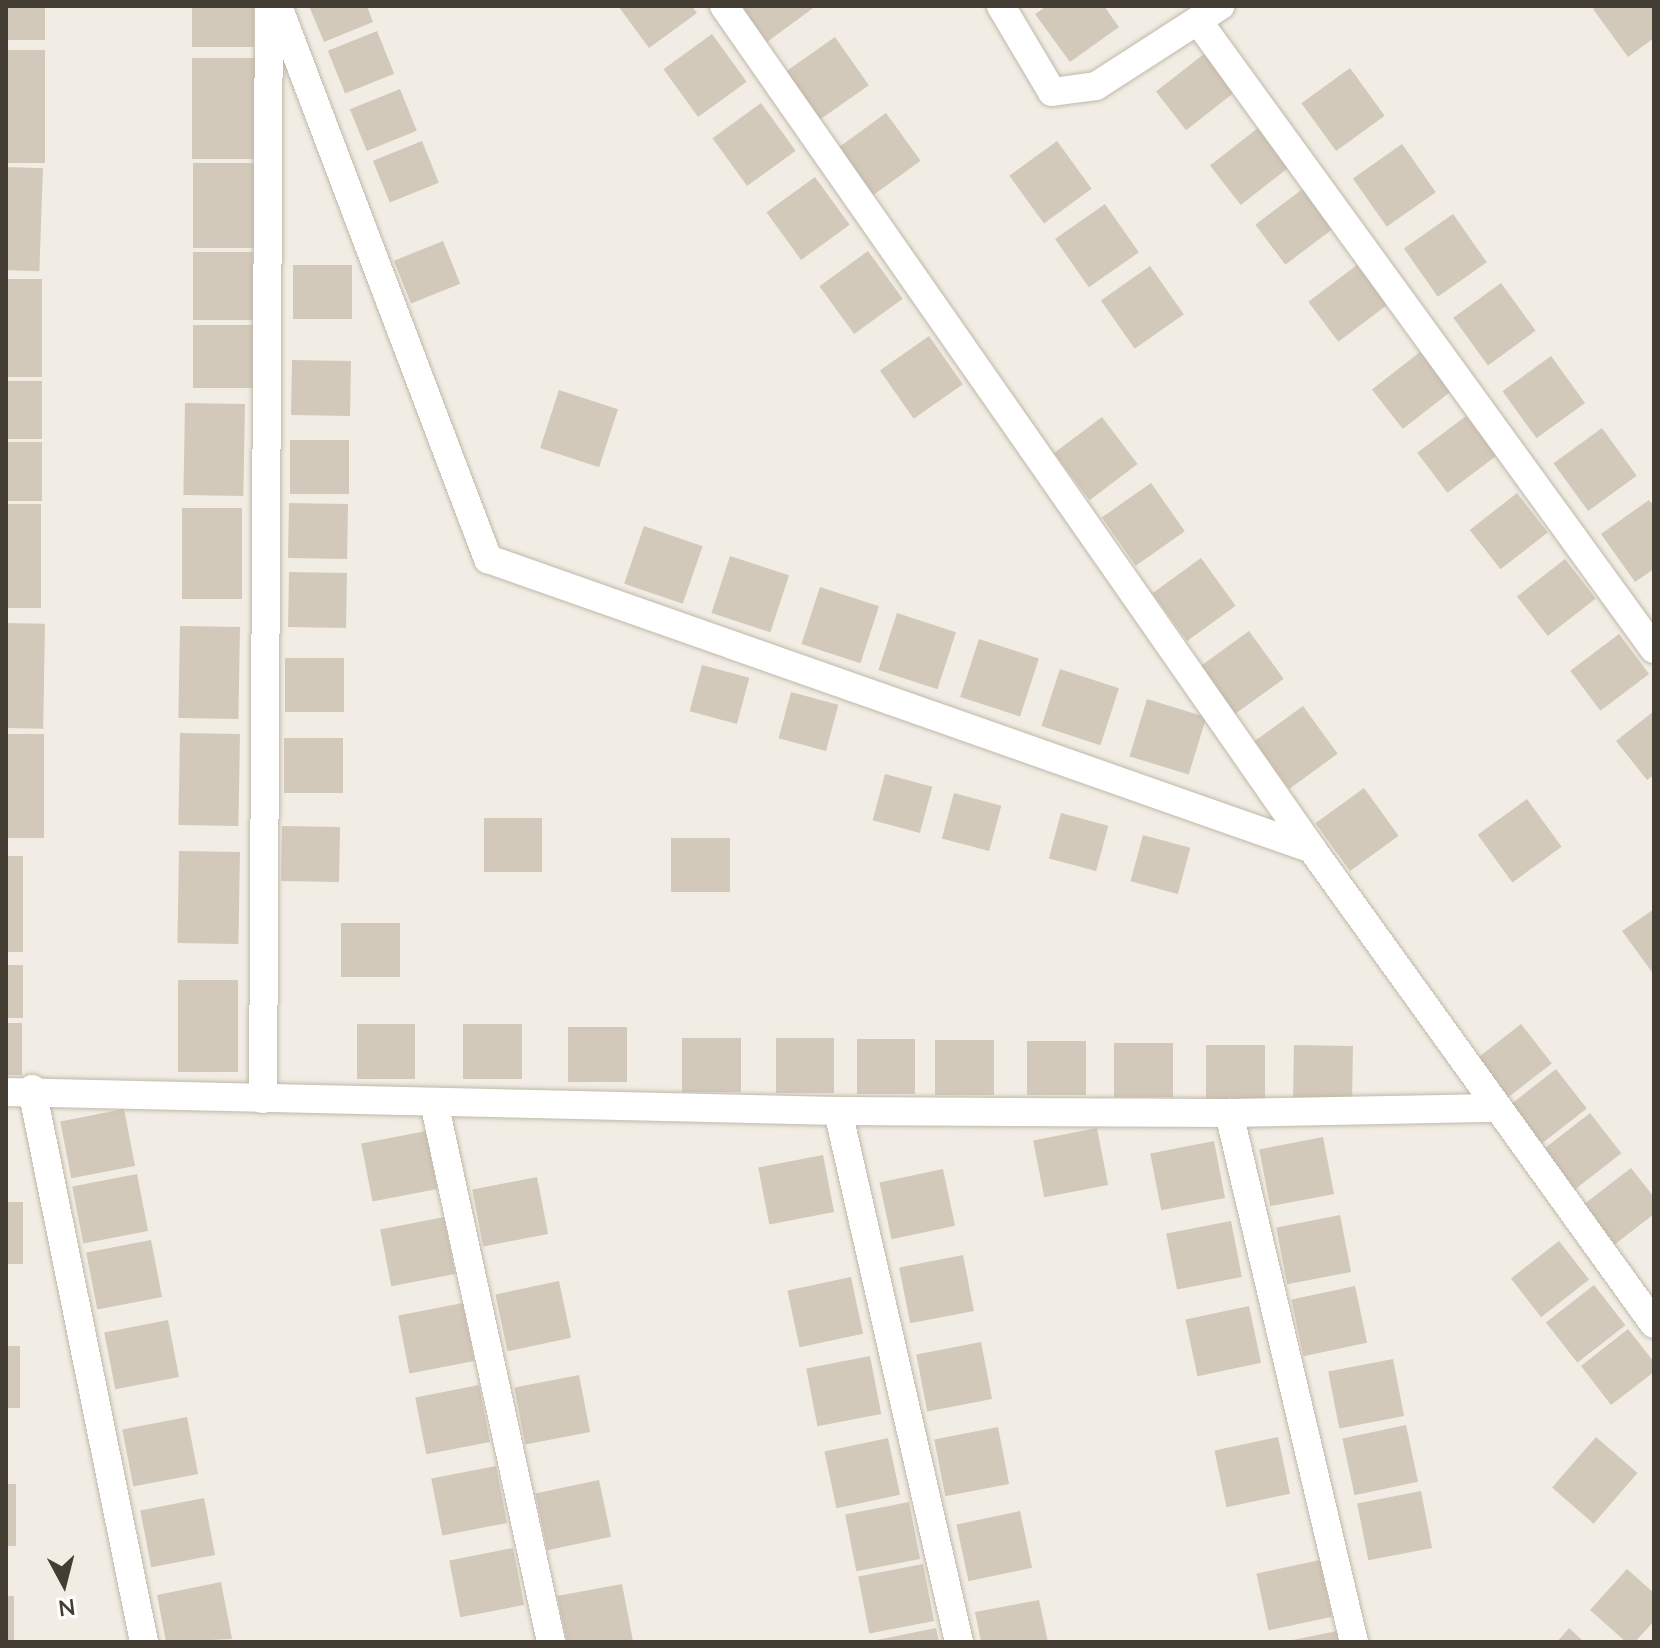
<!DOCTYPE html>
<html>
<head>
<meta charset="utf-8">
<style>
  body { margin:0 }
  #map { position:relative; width:1660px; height:1648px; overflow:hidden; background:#f2ede4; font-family:Lato,sans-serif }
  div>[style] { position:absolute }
  .building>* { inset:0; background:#d3c9ba; transform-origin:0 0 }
  .roads { filter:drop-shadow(0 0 2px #c0b8aa) drop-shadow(0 0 2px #c0b8aa) }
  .minor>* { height:28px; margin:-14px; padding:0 14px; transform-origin:14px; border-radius:14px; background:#fff }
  span { translate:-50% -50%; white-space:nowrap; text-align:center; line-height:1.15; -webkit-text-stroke:6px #fff; paint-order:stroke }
  .frame { position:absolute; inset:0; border:8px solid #443d34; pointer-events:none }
  .north { position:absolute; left:24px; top:1544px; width:80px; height:80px; -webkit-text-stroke:6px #fff; paint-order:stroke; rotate:173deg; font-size:22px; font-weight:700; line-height:32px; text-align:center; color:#443d34 }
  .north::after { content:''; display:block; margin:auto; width:28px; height:36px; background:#443d34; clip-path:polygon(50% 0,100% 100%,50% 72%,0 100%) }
</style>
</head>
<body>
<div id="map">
  <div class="building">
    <i style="left:6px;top:6px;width:39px;height:34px"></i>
    <i style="left:192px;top:6px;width:62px;height:41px"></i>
    <i style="clip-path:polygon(309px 6px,367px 6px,373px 22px,324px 42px)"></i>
    <i style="clip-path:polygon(618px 6px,692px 6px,697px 13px,649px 48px)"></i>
    <i style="clip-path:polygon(741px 6px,816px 6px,767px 42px)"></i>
    <i style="clip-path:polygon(1047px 6px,1104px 6px,1119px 27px,1070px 62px,1035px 14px)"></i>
    <i style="clip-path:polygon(1597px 6px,1654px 6px,1654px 38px,1628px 57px,1593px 9px)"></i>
    <i style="left:377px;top:31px;width:46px;height:53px;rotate:68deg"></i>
    <i style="left:712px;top:34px;width:59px;height:60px;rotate:54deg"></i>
    <i style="left:835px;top:37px;width:59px;height:60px;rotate:55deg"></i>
    <i style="left:6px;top:50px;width:39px;height:113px"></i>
    <i style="left:1204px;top:54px;width:49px;height:61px;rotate:52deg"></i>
    <i style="left:192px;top:58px;width:63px;height:101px"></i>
    <i style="left:1350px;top:68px;width:59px;height:60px;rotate:54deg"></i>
    <i style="left:400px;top:89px;width:45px;height:54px;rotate:68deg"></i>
    <i style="left:761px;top:103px;width:59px;height:60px;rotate:54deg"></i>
    <i style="left:886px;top:113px;width:59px;height:60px;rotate:54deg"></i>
    <i style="left:1258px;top:128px;width:50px;height:61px;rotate:52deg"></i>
    <i style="left:422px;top:141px;width:45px;height:53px;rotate:68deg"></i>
    <i style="left:1057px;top:141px;width:59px;height:59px;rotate:54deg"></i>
    <i style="left:1402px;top:144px;width:59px;height:60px;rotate:55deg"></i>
    <i style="left:193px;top:163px;width:61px;height:85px"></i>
    <i style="left:6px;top:167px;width:37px;height:103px;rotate:2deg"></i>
    <i style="left:815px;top:177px;width:59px;height:60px;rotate:54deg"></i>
    <i style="left:1304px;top:188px;width:50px;height:61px;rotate:53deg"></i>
    <i style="left:1105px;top:204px;width:59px;height:61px;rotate:55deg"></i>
    <i style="left:1453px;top:214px;width:59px;height:60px;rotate:55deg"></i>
    <i style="left:443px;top:241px;width:46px;height:53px;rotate:68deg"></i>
    <i style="left:868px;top:251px;width:59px;height:60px;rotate:54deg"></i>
    <i style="left:193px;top:252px;width:60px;height:68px"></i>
    <i style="left:293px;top:265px;width:59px;height:54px"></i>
    <i style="left:1357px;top:265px;width:50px;height:61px;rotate:53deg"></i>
    <i style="left:1150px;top:266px;width:59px;height:60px;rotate:55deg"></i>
    <i style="left:6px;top:279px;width:36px;height:98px"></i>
    <i style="left:1501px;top:283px;width:59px;height:59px;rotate:54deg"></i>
    <i style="left:193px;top:325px;width:60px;height:63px"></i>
    <i style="left:929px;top:336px;width:59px;height:60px;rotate:55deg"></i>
    <i style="left:1420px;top:352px;width:50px;height:61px;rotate:52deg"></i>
    <i style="left:1551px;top:356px;width:58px;height:60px;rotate:54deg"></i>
    <i style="left:292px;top:360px;width:59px;height:55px;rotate:1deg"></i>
    <i style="left:6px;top:381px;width:36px;height:58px"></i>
    <i style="left:559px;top:390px;width:62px;height:61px;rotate:18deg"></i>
    <i style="left:185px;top:403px;width:60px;height:92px;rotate:1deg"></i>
    <i style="left:1466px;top:416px;width:50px;height:61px;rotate:53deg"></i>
    <i style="left:1102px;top:417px;width:59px;height:60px;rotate:53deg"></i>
    <i style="left:1602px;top:428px;width:59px;height:60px;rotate:54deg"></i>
    <i style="left:290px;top:440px;width:59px;height:54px"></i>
    <i style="left:6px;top:442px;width:36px;height:59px"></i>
    <i style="left:1151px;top:483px;width:59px;height:60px;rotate:55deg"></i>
    <i style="left:1517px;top:493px;width:50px;height:60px;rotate:52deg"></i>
    <i style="clip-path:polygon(1649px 500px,1654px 506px,1654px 569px,1635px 582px,1601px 534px)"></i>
    <i style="left:289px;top:503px;width:59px;height:55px;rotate:1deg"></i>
    <i style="left:6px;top:504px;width:35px;height:104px"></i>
    <i style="left:182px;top:508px;width:60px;height:91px"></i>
    <i style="left:644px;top:526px;width:62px;height:61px;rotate:19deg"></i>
    <i style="left:730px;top:556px;width:62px;height:60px;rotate:18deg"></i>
    <i style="left:1201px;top:558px;width:59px;height:60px;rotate:54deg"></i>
    <i style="left:1565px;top:559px;width:50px;height:61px;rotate:52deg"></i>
    <i style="left:289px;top:572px;width:58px;height:55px;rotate:1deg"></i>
    <i style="left:820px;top:587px;width:62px;height:60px;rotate:18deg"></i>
    <i style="left:897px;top:613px;width:62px;height:60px;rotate:18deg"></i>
    <i style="left:6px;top:623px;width:39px;height:105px;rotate:1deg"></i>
    <i style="left:180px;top:626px;width:60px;height:92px;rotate:1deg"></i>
    <i style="left:1249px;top:631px;width:59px;height:61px;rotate:54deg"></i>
    <i style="left:1619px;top:634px;width:50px;height:61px;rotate:53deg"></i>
    <i style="left:979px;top:639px;width:63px;height:61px;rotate:18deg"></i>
    <i style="left:285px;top:658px;width:59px;height:54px"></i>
    <i style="left:702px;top:665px;width:49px;height:48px;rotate:15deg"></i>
    <i style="left:1060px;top:669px;width:62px;height:60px;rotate:18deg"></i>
    <i style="left:791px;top:692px;width:49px;height:48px;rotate:15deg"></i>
    <i style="left:1147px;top:699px;width:62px;height:60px;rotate:17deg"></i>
    <i style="left:1303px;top:706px;width:59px;height:60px;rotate:54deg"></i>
    <i style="clip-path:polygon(1654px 711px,1654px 775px,1647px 780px,1616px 741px)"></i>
    <i style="left:6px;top:734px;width:38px;height:104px"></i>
    <i style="left:240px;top:734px;width:92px;height:60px;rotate:91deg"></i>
    <i style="left:284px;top:738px;width:59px;height:55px"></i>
    <i style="left:885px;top:774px;width:49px;height:48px;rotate:15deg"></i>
    <i style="left:1364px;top:788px;width:59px;height:60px;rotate:54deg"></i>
    <i style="left:954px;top:793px;width:49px;height:47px;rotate:15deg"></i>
    <i style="left:1527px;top:799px;width:59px;height:61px;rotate:54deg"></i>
    <i style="left:1061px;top:813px;width:49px;height:47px;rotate:15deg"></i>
    <i style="left:484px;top:818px;width:58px;height:54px"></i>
    <i style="left:282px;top:826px;width:58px;height:55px;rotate:1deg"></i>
    <i style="left:1143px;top:835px;width:49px;height:48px;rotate:15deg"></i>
    <i style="left:671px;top:838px;width:59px;height:54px"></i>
    <i style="left:179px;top:851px;width:61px;height:92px;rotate:1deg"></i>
    <i style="left:6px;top:856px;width:17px;height:96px"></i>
    <i style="clip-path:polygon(1654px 909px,1654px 975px,1622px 931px)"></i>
    <i style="left:341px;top:923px;width:59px;height:54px"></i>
    <i style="left:6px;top:965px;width:17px;height:53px"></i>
    <i style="left:178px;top:980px;width:60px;height:92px"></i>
    <i style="left:6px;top:1023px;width:16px;height:52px"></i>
    <i style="left:357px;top:1024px;width:58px;height:55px"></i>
    <i style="left:463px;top:1024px;width:59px;height:55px"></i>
    <i style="left:1521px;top:1024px;width:50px;height:60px;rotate:52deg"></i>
    <i style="left:568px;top:1027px;width:59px;height:55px"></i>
    <i style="left:682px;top:1038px;width:59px;height:54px"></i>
    <i style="left:776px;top:1038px;width:58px;height:55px"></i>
    <i style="left:857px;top:1039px;width:58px;height:55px"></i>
    <i style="left:935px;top:1040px;width:59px;height:55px"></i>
    <i style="left:1027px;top:1041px;width:59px;height:54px"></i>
    <i style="left:1114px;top:1043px;width:59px;height:54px"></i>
    <i style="left:1206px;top:1045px;width:59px;height:54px"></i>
    <i style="left:1294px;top:1045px;width:59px;height:55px;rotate:1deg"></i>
    <i style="left:1556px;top:1069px;width:50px;height:60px;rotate:52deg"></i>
    <i style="left:124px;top:1109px;width:58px;height:65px;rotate:79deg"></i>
    <i style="left:1590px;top:1113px;width:51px;height:61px;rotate:52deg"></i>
    <i style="left:1097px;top:1128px;width:58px;height:65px;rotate:79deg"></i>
    <i style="left:426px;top:1131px;width:59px;height:66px;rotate:79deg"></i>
    <i style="left:1323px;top:1137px;width:58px;height:65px;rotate:79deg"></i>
    <i style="left:1214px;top:1141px;width:58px;height:65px;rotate:79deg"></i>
    <i style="left:823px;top:1155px;width:58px;height:66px;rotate:79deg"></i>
    <i style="clip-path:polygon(1631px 1168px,1654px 1197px,1654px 1214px,1614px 1245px,1583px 1205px)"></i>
    <i style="left:943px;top:1169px;width:58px;height:65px;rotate:78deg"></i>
    <i style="left:137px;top:1174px;width:58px;height:66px;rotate:79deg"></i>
    <i style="left:537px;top:1177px;width:58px;height:66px;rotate:79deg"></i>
    <i style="left:6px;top:1202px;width:17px;height:62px"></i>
    <i style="left:1340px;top:1215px;width:58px;height:65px;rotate:79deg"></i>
    <i style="left:444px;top:1217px;width:58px;height:65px;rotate:79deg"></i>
    <i style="left:1231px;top:1221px;width:57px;height:66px;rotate:79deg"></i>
    <i style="left:151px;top:1240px;width:58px;height:66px;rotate:79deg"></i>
    <i style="left:1559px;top:1241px;width:49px;height:61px;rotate:52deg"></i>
    <i style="left:963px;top:1255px;width:57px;height:65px;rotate:79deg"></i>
    <i style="left:851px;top:1277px;width:58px;height:65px;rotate:78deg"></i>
    <i style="left:559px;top:1281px;width:58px;height:65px;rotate:78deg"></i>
    <i style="left:1594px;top:1285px;width:51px;height:61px;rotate:52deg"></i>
    <i style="left:1355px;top:1286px;width:58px;height:65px;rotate:78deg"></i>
    <i style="left:463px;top:1303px;width:59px;height:66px;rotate:79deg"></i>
    <i style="left:1249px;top:1306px;width:58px;height:65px;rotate:78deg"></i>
    <i style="left:168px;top:1320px;width:58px;height:65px;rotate:79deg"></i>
    <i style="clip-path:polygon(1628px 1329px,1654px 1362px,1654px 1372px,1611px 1405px,1581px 1366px)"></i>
    <i style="left:981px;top:1342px;width:58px;height:66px;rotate:79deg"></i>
    <i style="left:6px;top:1346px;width:14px;height:62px"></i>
    <i style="left:870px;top:1356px;width:59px;height:65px;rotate:79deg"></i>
    <i style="left:1393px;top:1359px;width:58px;height:66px;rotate:79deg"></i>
    <i style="left:579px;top:1375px;width:58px;height:66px;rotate:79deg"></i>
    <i style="left:479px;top:1385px;width:58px;height:65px;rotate:79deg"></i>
    <i style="left:187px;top:1417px;width:58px;height:66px;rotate:79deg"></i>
    <i style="left:1406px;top:1425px;width:58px;height:65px;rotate:78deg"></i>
    <i style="left:998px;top:1427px;width:58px;height:65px;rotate:79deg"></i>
    <i style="left:1278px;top:1437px;width:58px;height:65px;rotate:78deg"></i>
    <i style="left:1596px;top:1437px;width:55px;height:67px;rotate:41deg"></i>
    <i style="left:888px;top:1438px;width:58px;height:65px;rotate:78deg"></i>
    <i style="left:496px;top:1466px;width:58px;height:66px;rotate:79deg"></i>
    <i style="left:599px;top:1480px;width:58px;height:65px;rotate:78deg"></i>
    <i style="left:6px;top:1484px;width:10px;height:62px"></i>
    <i style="left:1421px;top:1491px;width:58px;height:65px;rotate:79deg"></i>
    <i style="left:204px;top:1498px;width:58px;height:65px;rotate:79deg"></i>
    <i style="left:909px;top:1502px;width:58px;height:65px;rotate:79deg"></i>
    <i style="left:1020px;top:1511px;width:58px;height:65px;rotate:78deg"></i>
    <i style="left:513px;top:1548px;width:58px;height:65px;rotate:79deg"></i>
    <i style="left:1320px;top:1560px;width:58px;height:65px;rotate:78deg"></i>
    <i style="left:923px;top:1564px;width:58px;height:66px;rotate:79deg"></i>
    <i style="clip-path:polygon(1627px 1569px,1654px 1593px,1654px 1621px,1635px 1642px,1626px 1642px,1590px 1610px)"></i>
    <i style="clip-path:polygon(221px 1582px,232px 1639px,166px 1642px,157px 1595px)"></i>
    <i style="clip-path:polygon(622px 1584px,633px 1641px,567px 1642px,557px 1596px)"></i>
    <i style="left:6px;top:1596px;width:8px;height:46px"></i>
    <i style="clip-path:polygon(1039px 1600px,1048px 1642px,981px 1642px,975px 1612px)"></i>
    <i style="clip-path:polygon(936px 1628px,939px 1642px,872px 1642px,872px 1641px)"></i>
    <i style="clip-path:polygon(1569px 1628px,1584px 1642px,1557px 1642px)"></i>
    <i style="clip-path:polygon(1337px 1631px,1339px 1642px,1288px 1642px,1288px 1641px)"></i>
  </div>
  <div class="roads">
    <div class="minor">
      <i style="left:278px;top:6px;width:592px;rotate:69.21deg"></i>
      <i style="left:488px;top:559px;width:874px;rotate:19.39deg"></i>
      <i style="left:724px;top:6px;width:1028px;rotate:55.1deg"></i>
      <i style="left:1312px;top:849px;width:585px;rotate:54.25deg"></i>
      <i style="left:1001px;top:6px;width:100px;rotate:59.3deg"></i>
      <i style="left:1052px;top:92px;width:44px;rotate:-7.8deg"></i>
      <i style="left:1096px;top:86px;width:148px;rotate:-32.8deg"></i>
      <i style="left:1198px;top:21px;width:776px;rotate:54.02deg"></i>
      <i style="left:32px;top:1089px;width:564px;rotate:78.55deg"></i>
      <i style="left:6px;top:1092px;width:832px;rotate:1.31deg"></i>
      <i style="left:838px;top:1111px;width:391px;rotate:0.3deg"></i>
      <i style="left:1229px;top:1113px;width:267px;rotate:-1.1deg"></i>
      <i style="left:263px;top:1099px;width:1093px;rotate:-89.69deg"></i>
      <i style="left:434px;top:1102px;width:553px;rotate:77.77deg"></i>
      <i style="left:838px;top:1111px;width:545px;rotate:77.16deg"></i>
      <i style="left:1229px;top:1113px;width:544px;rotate:76.71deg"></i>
    </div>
  </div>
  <div class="frame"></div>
  <div class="north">N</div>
</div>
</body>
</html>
